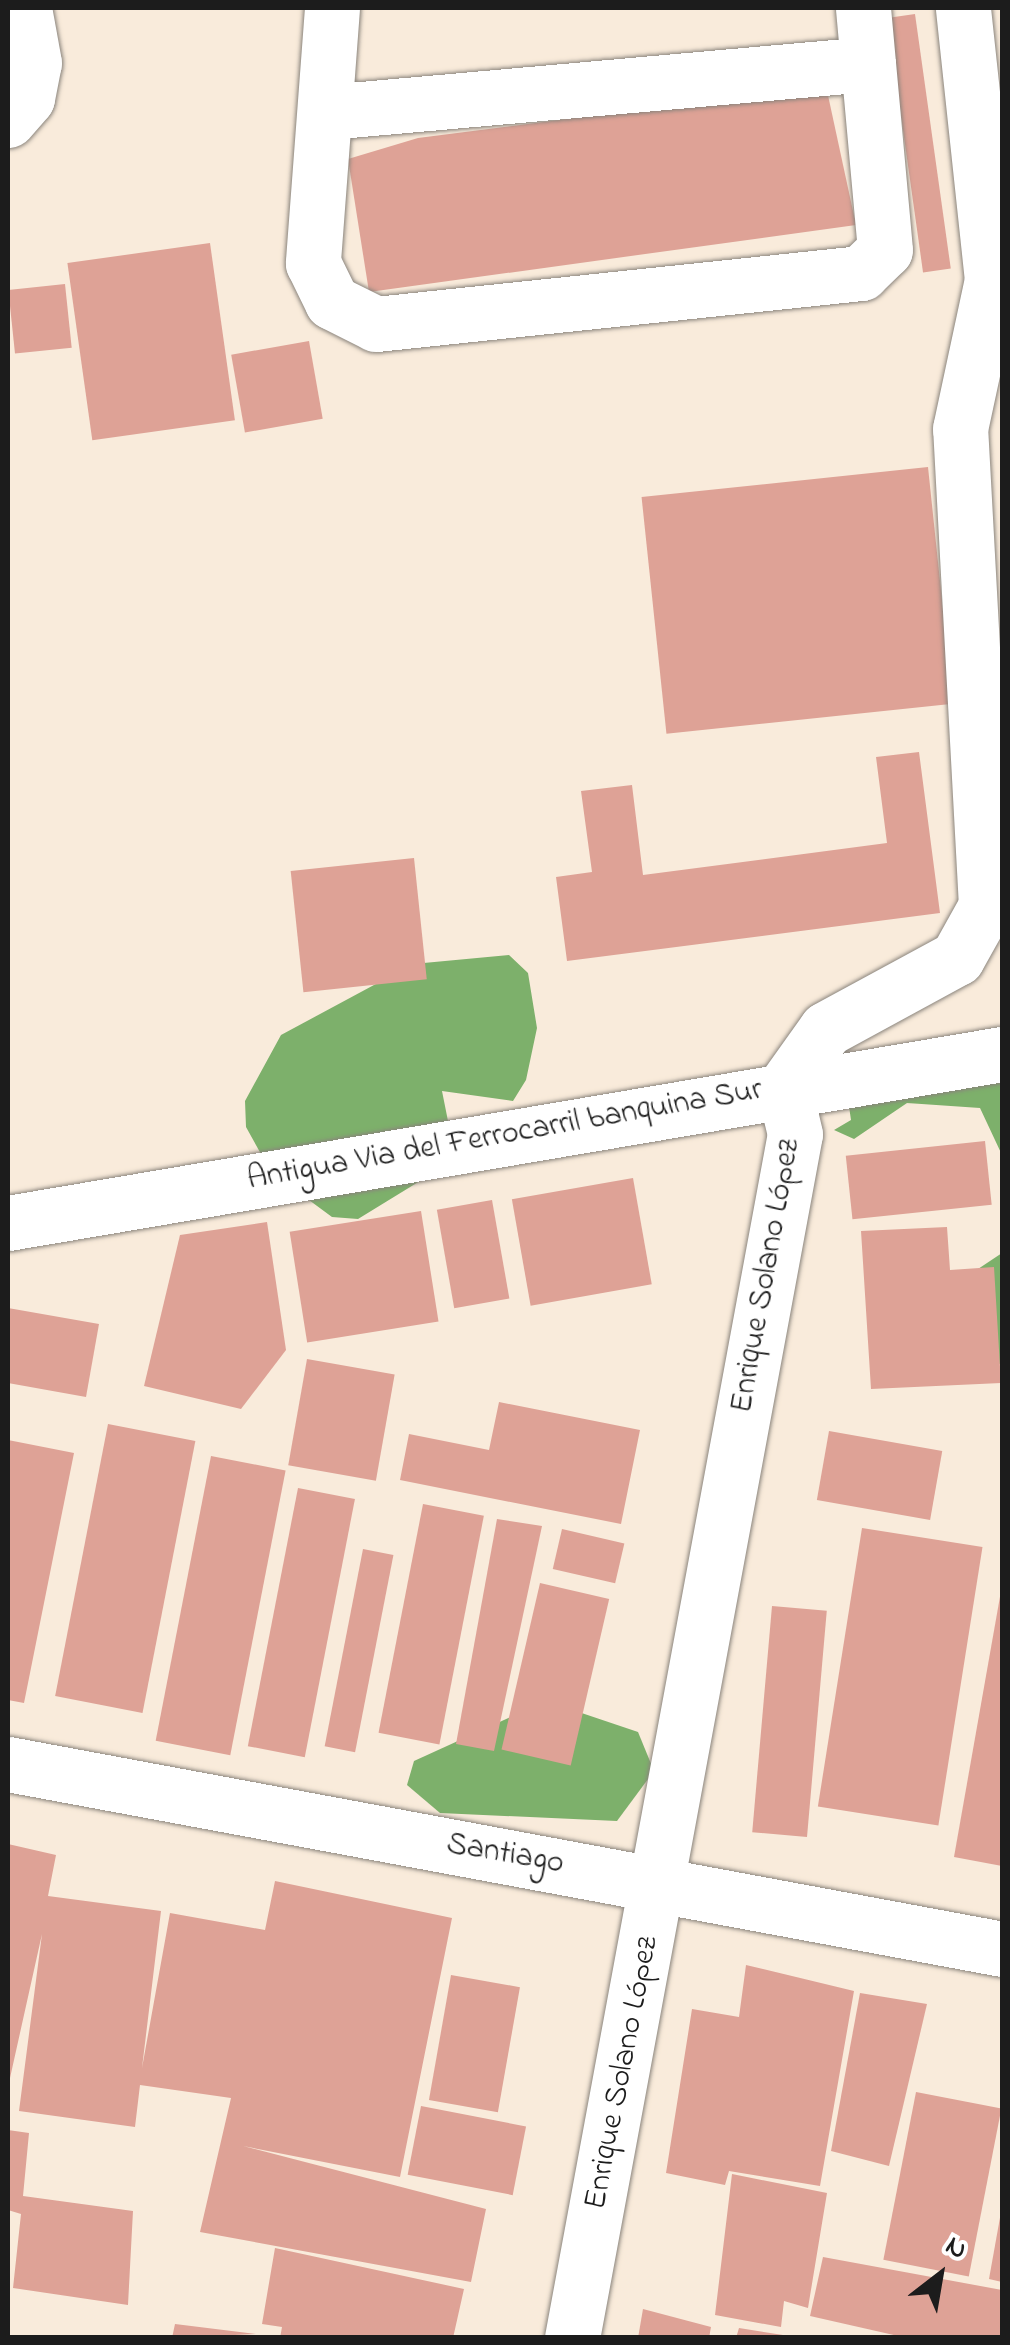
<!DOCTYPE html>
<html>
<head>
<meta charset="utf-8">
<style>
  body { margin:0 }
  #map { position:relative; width:1010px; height:2345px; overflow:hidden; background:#f9ebdb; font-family:"Indie Flower",sans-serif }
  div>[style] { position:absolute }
  .forest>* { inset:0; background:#7db06b }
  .building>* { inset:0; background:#dea296; transform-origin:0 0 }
  .roads { filter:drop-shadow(0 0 2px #8a847c) drop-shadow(0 0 2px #8a847c) }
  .minor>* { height:55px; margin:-27.5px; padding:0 27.5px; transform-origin:27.5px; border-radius:27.5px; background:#fff }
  span { translate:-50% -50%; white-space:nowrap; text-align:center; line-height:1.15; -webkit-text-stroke:9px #fff; paint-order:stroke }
  .street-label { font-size:32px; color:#1c1c1c }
  .frame { position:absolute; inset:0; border:10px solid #1c1c1c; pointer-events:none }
  .north { position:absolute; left:890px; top:2225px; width:100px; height:100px; -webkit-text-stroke:8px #fff; paint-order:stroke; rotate:31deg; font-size:28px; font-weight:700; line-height:40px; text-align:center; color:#1c1c1c }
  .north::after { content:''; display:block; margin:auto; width:35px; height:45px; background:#1c1c1c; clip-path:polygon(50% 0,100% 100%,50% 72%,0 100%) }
</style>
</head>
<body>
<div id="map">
  <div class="forest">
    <i style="clip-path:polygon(509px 955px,528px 973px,537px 1028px,526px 1080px,513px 1101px,442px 1091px,452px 1141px,446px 1165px,358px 1219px,332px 1217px,271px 1172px,246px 1127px,245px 1101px,281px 1035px,413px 964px)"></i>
    <i style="clip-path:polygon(1002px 1063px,1002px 1155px,980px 1108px,907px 1103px,854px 1139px,834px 1130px,851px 1120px,844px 1072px)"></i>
    <i style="clip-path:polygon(1002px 1253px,1002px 1366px,974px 1344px,966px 1277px)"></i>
    <i style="clip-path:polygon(546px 1701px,638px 1732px,654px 1771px,617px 1821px,440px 1813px,407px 1785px,414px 1761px)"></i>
  </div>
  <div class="building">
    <i style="left:915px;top:14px;width:257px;height:28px;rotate:82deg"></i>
    <i style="clip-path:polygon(826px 86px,856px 225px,369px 292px,348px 159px,418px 138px)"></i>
    <i style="left:210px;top:243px;width:179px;height:144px;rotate:82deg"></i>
    <i style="left:65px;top:284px;width:64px;height:57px;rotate:84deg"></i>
    <i style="left:309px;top:341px;width:79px;height:79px;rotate:80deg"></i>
    <i style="left:928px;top:467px;width:238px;height:288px;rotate:84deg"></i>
    <i style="clip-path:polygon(919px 752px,940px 913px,567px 961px,556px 877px,592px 872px,581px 791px,632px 785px,643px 875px,887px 843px,876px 757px)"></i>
    <i style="left:414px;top:858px;width:122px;height:124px;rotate:84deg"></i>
    <i style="left:985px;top:1141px;width:64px;height:140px;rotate:84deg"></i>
    <i style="left:633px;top:1178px;width:108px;height:123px;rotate:80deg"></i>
    <i style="left:492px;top:1200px;width:100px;height:56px;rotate:80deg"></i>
    <i style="left:421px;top:1211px;width:112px;height:133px;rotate:81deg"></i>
    <i style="clip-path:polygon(267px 1222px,286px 1350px,241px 1409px,144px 1386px,180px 1235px)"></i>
    <i style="clip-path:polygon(947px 1227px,950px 1270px,994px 1267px,1001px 1383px,871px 1389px,861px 1231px)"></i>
    <i style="clip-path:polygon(8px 1308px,99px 1324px,86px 1397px,8px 1383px)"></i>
    <i style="left:307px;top:1359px;width:89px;height:108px;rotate:10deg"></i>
    <i style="clip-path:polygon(499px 1402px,640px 1430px,621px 1524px,400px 1480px,409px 1434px,489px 1450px)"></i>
    <i style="left:108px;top:1424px;width:89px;height:277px;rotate:11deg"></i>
    <i style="left:829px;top:1431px;width:115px;height:70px;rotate:10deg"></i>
    <i style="clip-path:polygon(8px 1440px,74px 1453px,24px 1703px,8px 1700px)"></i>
    <i style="left:211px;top:1456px;width:76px;height:290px;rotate:11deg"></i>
    <i style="left:298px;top:1488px;width:58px;height:263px;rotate:11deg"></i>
    <i style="left:423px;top:1504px;width:62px;height:233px;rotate:11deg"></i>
    <i style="clip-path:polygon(497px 1519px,542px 1526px,494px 1751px,456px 1744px)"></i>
    <i style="left:862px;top:1528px;width:122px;height:282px;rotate:9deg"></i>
    <i style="left:562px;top:1529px;width:64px;height:41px;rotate:13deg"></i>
    <i style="left:363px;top:1549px;width:31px;height:201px;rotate:11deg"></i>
    <i style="left:540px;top:1583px;width:71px;height:171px;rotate:13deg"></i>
    <i style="clip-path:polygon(1001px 1591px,1002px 1591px,1002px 1866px,954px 1857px)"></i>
    <i style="left:772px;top:1606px;width:55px;height:227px;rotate:5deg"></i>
    <i style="clip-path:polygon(8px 1844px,56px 1855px,48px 1896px,161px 1911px,142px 2068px,170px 1913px,265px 1930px,275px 1881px,452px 1918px,400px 2177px,243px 2146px,486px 2209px,471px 2282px,200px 2232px,231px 2098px,140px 2085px,135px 2127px,19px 2111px,42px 1934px,8px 2087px)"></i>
    <i style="clip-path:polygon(746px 1965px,854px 1991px,820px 2186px,729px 2171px,725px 2185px,666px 2173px,692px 2009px,739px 2017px)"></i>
    <i style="left:451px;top:1975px;width:70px;height:127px;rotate:10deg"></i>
    <i style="clip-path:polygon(860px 1993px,927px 2004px,889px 2166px,831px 2151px)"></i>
    <i style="left:916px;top:2092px;width:87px;height:171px;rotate:11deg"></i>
    <i style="left:421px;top:2106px;width:107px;height:70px;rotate:11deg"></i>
    <i style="clip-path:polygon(8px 2130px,29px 2133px,23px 2196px,133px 2211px,128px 2305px,13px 2288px,21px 2214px,8px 2210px)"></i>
    <i style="clip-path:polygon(732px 2174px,827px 2193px,808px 2308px,784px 2301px,781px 2327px,715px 2315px)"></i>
    <i style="clip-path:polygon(1001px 2212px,1002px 2212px,1002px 2282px,989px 2279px)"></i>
    <i style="clip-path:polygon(275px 2248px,464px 2289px,453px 2338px,280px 2338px,282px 2327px,262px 2324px)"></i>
    <i style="clip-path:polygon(823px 2257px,1002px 2290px,1002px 2338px,907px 2338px,810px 2316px)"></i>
    <i style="clip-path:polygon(643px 2309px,711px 2327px,709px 2338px,638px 2338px)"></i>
    <i style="clip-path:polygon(175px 2324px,256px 2334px,172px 2338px)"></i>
    <i style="clip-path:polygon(739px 2328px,783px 2335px,783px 2338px,736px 2338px)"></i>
  </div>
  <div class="roads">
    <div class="minor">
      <i style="left:332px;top:8px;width:256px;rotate:94.3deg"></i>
      <i style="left:313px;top:263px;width:43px;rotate:64deg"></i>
      <i style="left:332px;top:302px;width:49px;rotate:26.6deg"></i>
      <i style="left:376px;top:324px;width:488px;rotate:-6deg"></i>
      <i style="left:861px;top:273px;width:33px;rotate:-44deg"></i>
      <i style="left:885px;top:250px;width:243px;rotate:-95.2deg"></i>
      <i style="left:327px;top:112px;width:543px;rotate:-5.07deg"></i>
      <i style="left:8px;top:120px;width:29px;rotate:-49deg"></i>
      <i style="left:27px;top:98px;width:36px;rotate:-79deg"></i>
      <i style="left:34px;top:63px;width:56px;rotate:-100.3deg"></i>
      <i style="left:8px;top:1223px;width:1008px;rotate:-9.65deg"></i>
      <i style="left:8px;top:1764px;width:1011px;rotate:10.54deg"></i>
      <i style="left:572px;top:2338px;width:1224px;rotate:-79.51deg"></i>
      <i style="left:795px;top:1134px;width:47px;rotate:-103.4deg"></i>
      <i style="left:784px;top:1088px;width:72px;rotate:-54.6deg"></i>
      <i style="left:826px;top:1029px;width:149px;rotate:-28.5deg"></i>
      <i style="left:957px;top:958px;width:60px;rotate:-60.9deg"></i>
      <i style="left:986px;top:906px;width:478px;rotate:-93.1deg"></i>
      <i style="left:960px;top:429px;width:152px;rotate:-77.9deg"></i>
      <i style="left:992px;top:280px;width:274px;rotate:-96.1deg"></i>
    </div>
  </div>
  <div class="street-label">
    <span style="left:505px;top:1136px;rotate:-10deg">Antigua Via del Ferrocarril banquina Sur</span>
    <span style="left:767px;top:1276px;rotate:-80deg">Enrique Solano López</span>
    <span style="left:505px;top:1855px;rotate:10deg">Santiago</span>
    <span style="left:623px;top:2073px;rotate:-79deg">Enrique Solano López</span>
  </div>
  <div class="frame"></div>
  <div class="north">N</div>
</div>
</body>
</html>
